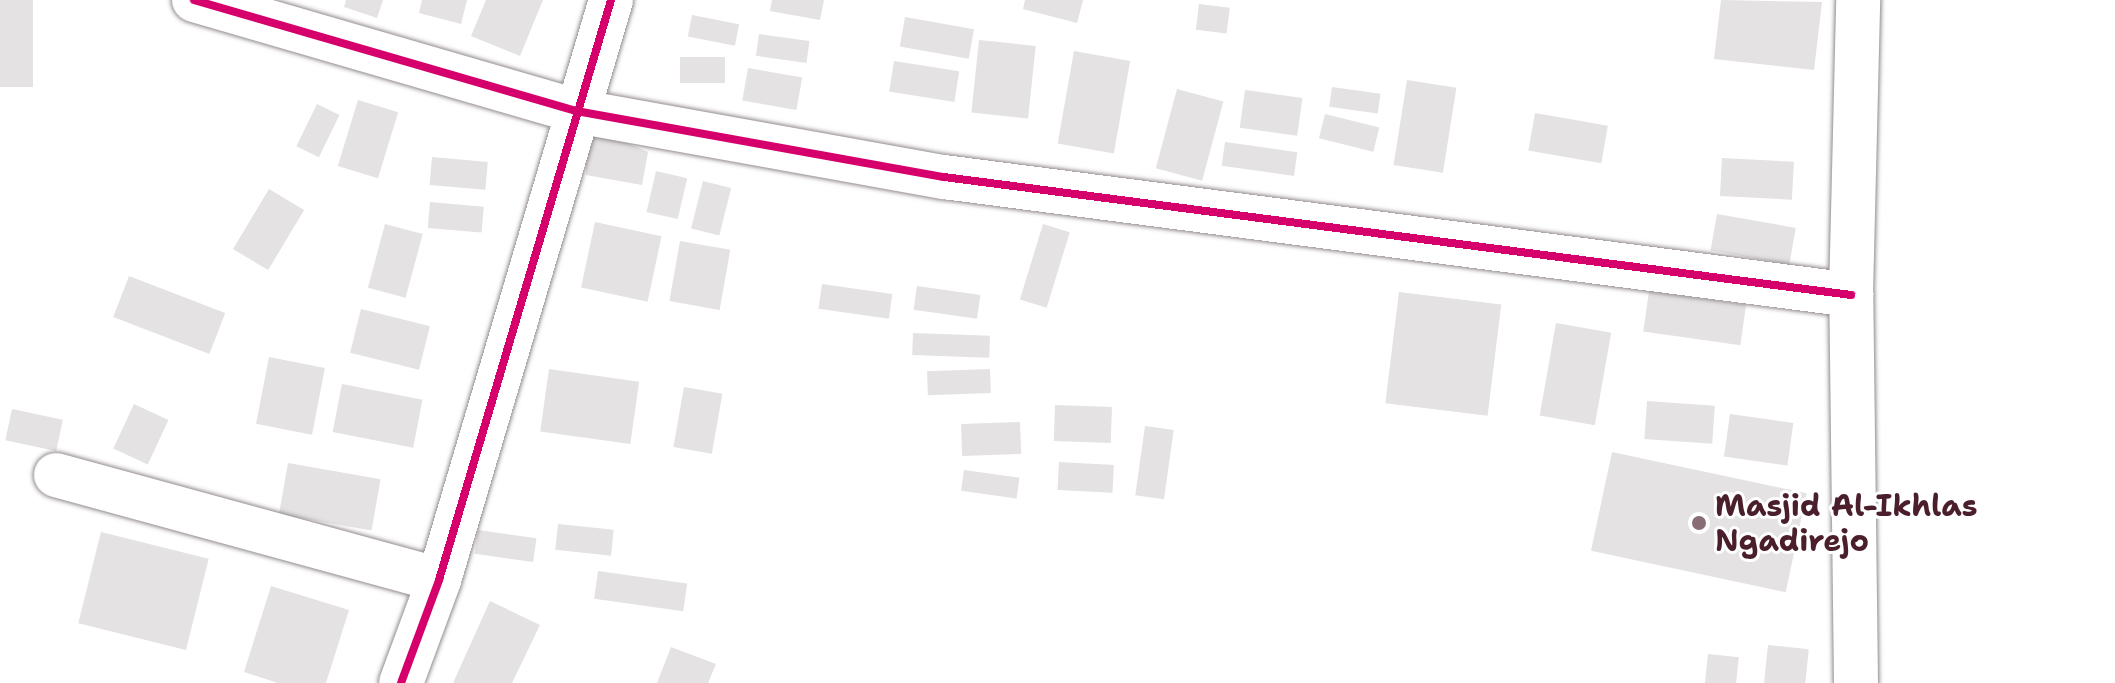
<!DOCTYPE html>
<html>
<head>
<meta charset="utf-8">
<style>
  body { margin:0 }
  #map { position:relative; width:2115px; height:683px; overflow:hidden; background:#fff; font-family:"Shantell Sans",sans-serif }
  div>[style] { position:absolute }
  .building>* { inset:0; background:#e4e2e3; transform-origin:0 0 }
  .roads { filter:drop-shadow(0 0 2px #948c8e) drop-shadow(0 0 2px #948c8e) }
  .minor>* { height:44px; margin:-22px; padding:0 22px; transform-origin:22px; border-radius:22px; background:#fff }
  .cycleway>* { height:8px; margin:-4px; padding:0 4px; transform-origin:4px; border-radius:4px; background:#d6006c }
  .dots>* { width:22px; height:22px; translate:-50% -50%; box-sizing:border-box; border:4px solid #fff; border-radius:50% }
  span { translate:-50% -50%; white-space:nowrap; text-align:center; line-height:1.15; -webkit-text-stroke:6px #fff; paint-order:stroke }
  .poi-label { font-size:30px; color:#4a1f2b; font-weight:700 }
  .left { translate:0 -50%; text-align:left }
</style>
</head>
<body>
<div id="map">
  <div class="building">
    <i style="left:0;top:0;width:33px;height:87px"></i>
    <i style="clip-path:polygon(346px 0,383px 0,377px 18px,344px 7px)"></i>
    <i style="clip-path:polygon(422px 0,467px 0,461px 24px,419px 13px)"></i>
    <i style="clip-path:polygon(486px 0,543px 0,520px 56px,471px 36px)"></i>
    <i style="clip-path:polygon(772px 0,824px 0,820px 20px,770px 11px)"></i>
    <i style="clip-path:polygon(1025px 0,1083px 0,1077px 23px,1023px 9px)"></i>
    <i style="clip-path:polygon(1721px 0,1822px 2px,1814px 70px,1714px 59px)"></i>
    <i style="left:1199px;top:4px;width:31px;height:26px;rotate:7deg"></i>
    <i style="left:692px;top:15px;width:48px;height:22px;rotate:11deg"></i>
    <i style="left:905px;top:17px;width:70px;height:30px;rotate:10deg"></i>
    <i style="left:759px;top:34px;width:51px;height:22px;rotate:8deg"></i>
    <i style="left:979px;top:40px;width:57px;height:73px;rotate:6deg"></i>
    <i style="left:1074px;top:51px;width:57px;height:94px;rotate:10deg"></i>
    <i style="left:680px;top:57px;width:45px;height:26px"></i>
    <i style="left:894px;top:61px;width:66px;height:31px;rotate:9deg"></i>
    <i style="left:748px;top:68px;width:55px;height:33px;rotate:10deg"></i>
    <i style="left:1407px;top:80px;width:50px;height:86px;rotate:9deg"></i>
    <i style="left:1332px;top:87px;width:49px;height:20px;rotate:8deg"></i>
    <i style="left:1177px;top:89px;width:48px;height:82px;rotate:15deg"></i>
    <i style="left:1245px;top:90px;width:58px;height:38px;rotate:8deg"></i>
    <i style="left:358px;top:100px;width:42px;height:69px;rotate:17deg"></i>
    <i style="left:317px;top:104px;width:25px;height:47px;rotate:26deg"></i>
    <i style="left:1535px;top:113px;width:74px;height:38px;rotate:10deg"></i>
    <i style="left:1325px;top:114px;width:56px;height:25px;rotate:14deg"></i>
    <i style="clip-path:polygon(585px 125px,648px 152px,642px 185px,586px 175px)"></i>
    <i style="left:1225px;top:142px;width:73px;height:24px;rotate:8deg"></i>
    <i style="left:432px;top:157px;width:56px;height:28px;rotate:5deg"></i>
    <i style="left:1722px;top:158px;width:72px;height:38px;rotate:3deg"></i>
    <i style="left:656px;top:171px;width:32px;height:42px;rotate:13deg"></i>
    <i style="left:703px;top:181px;width:29px;height:49px;rotate:14deg"></i>
    <i style="left:269px;top:189px;width:41px;height:70px;rotate:31deg"></i>
    <i style="left:430px;top:202px;width:54px;height:26px;rotate:5deg"></i>
    <i style="left:1717px;top:214px;width:80px;height:37px;rotate:10deg"></i>
    <i style="left:595px;top:222px;width:68px;height:67px;rotate:12deg"></i>
    <i style="left:385px;top:224px;width:39px;height:66px;rotate:15deg"></i>
    <i style="left:1043px;top:224px;width:28px;height:79px;rotate:17deg"></i>
    <i style="left:680px;top:241px;width:51px;height:61px;rotate:10deg"></i>
    <i style="left:129px;top:276px;width:103px;height:44px;rotate:21deg"></i>
    <i style="left:822px;top:284px;width:71px;height:25px;rotate:8deg"></i>
    <i style="left:917px;top:286px;width:64px;height:24px;rotate:8deg"></i>
    <i style="left:1649px;top:291px;width:98px;height:41px;rotate:8deg"></i>
    <i style="left:1399px;top:292px;width:103px;height:112px;rotate:7deg"></i>
    <i style="left:361px;top:309px;width:71px;height:45px;rotate:14deg"></i>
    <i style="left:1556px;top:323px;width:56px;height:94px;rotate:10deg"></i>
    <i style="left:913px;top:333px;width:77px;height:22px;rotate:2deg"></i>
    <i style="left:269px;top:357px;width:57px;height:68px;rotate:11deg"></i>
    <i style="left:549px;top:369px;width:91px;height:63px;rotate:8deg"></i>
    <i style="left:990px;top:369px;width:24px;height:63px;rotate:88deg"></i>
    <i style="left:342px;top:384px;width:82px;height:49px;rotate:11deg"></i>
    <i style="left:684px;top:387px;width:39px;height:61px;rotate:10deg"></i>
    <i style="left:1647px;top:401px;width:68px;height:38px;rotate:4deg"></i>
    <i style="left:134px;top:404px;width:38px;height:49px;rotate:25deg"></i>
    <i style="left:1055px;top:405px;width:57px;height:36px;rotate:2deg"></i>
    <i style="left:12px;top:409px;width:52px;height:32px;rotate:12deg"></i>
    <i style="left:1730px;top:414px;width:64px;height:43px;rotate:8deg"></i>
    <i style="left:1020px;top:422px;width:32px;height:59px;rotate:88deg"></i>
    <i style="left:1145px;top:426px;width:29px;height:70px;rotate:8deg"></i>
    <i style="left:1612px;top:452px;width:199px;height:101px;rotate:12deg"></i>
    <i style="left:1059px;top:462px;width:55px;height:28px;rotate:3deg"></i>
    <i style="left:288px;top:463px;width:94px;height:52px;rotate:10deg"></i>
    <i style="left:964px;top:470px;width:56px;height:21px;rotate:8deg"></i>
    <i style="left:558px;top:524px;width:56px;height:26px;rotate:6deg"></i>
    <i style="left:478px;top:530px;width:59px;height:24px;rotate:8deg"></i>
    <i style="left:101px;top:532px;width:111px;height:94px;rotate:14deg"></i>
    <i style="left:598px;top:571px;width:90px;height:28px;rotate:8deg"></i>
    <i style="clip-path:polygon(271px 586px,349px 610px,326px 683px,278px 683px,244px 672px)"></i>
    <i style="clip-path:polygon(490px 601px,540px 625px,512px 683px,453px 683px)"></i>
    <i style="left:1768px;top:645px;width:41px;height:38px;rotate:6deg"></i>
    <i style="clip-path:polygon(671px 647px,716px 664px,708px 683px,657px 683px)"></i>
    <i style="left:1708px;top:654px;width:31px;height:29px;rotate:6deg"></i>
  </div>
  <div class="roads">
    <div class="minor">
      <i style="left:194px;top:0;width:398px;rotate:16.2deg"></i>
      <i style="left:576px;top:111px;width:374px;rotate:10.2deg"></i>
      <i style="left:944px;top:177px;width:915px;rotate:7.41deg"></i>
      <i style="left:56px;top:475px;width:397px;rotate:15.3deg"></i>
      <i style="left:401px;top:683px;width:110px;rotate:-69.7deg"></i>
      <i style="left:439px;top:580px;width:605px;rotate:-73.48deg"></i>
      <i style="left:1856px;top:683px;width:388px;rotate:-90.7deg"></i>
      <i style="left:1851px;top:295px;width:295px;rotate:-88.6deg"></i>
    </div>
  </div>
  <div class="cycleway">
    <i style="left:194px;top:0;width:398px;rotate:16.2deg"></i>
    <i style="left:576px;top:111px;width:374px;rotate:10.2deg"></i>
    <i style="left:944px;top:177px;width:915px;rotate:7.41deg"></i>
    <i style="left:401px;top:683px;width:110px;rotate:-69.7deg"></i>
    <i style="left:439px;top:580px;width:605px;rotate:-73.48deg"></i>
  </div>
  <div class="dots">
    <i style="left:1699px;top:523px;background:#896d75"></i>
  </div>
  <div class="poi-label">
    <span class="left" style="left:1715px;top:523px">Masjid Al-Ikhlas<br>Ngadirejo</span>
  </div>
</div>
</body>
</html>
